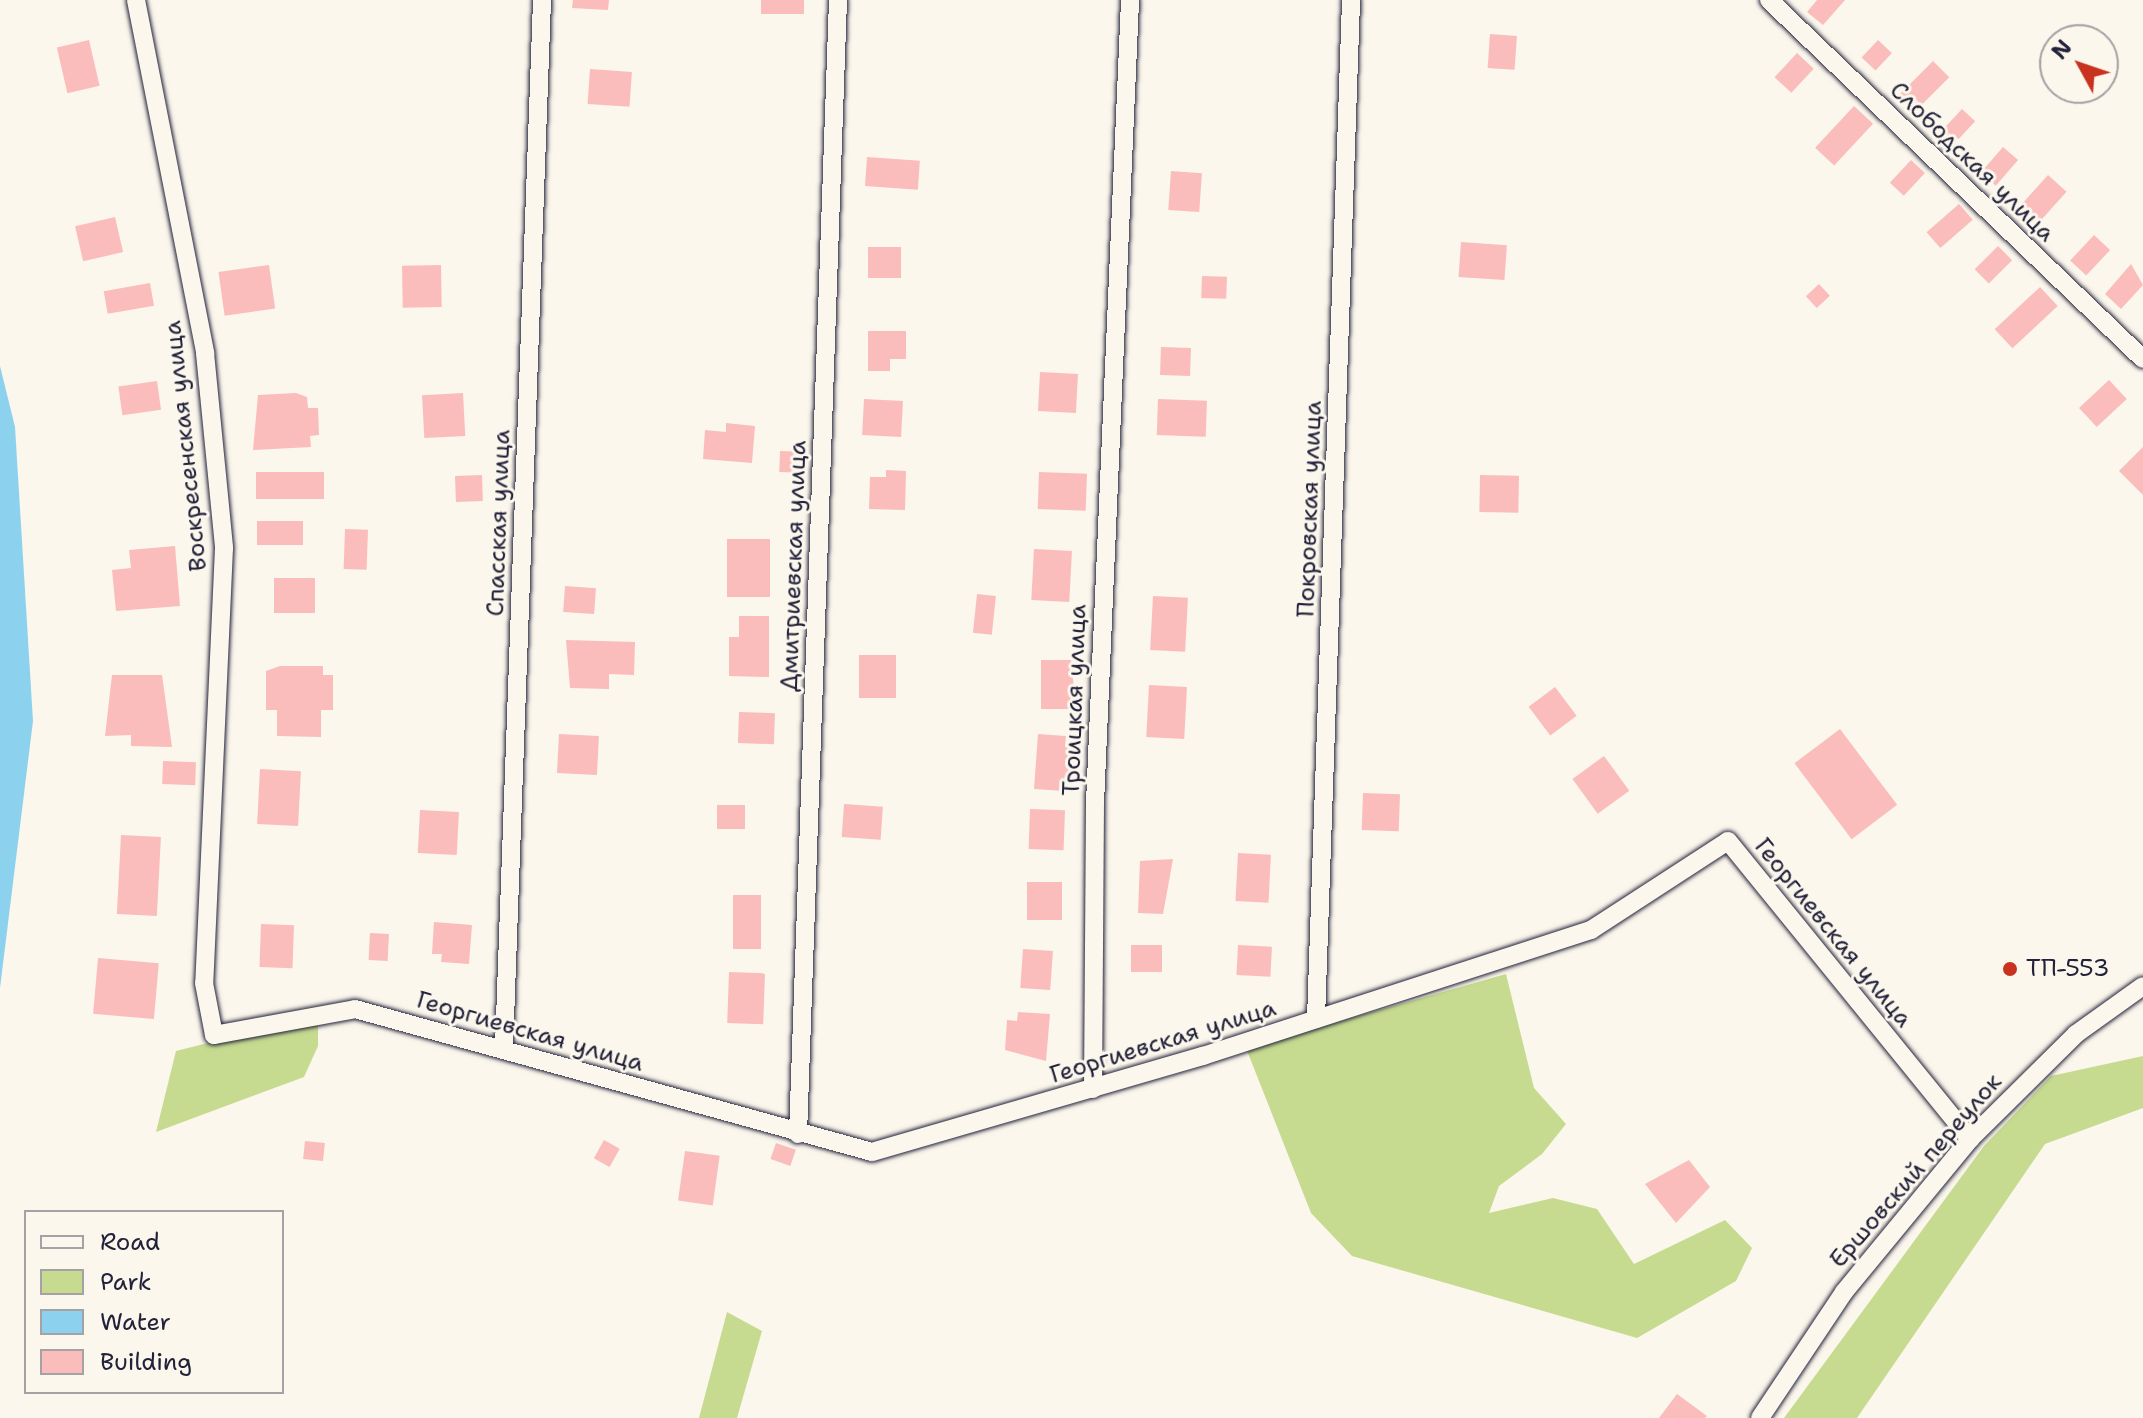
<!DOCTYPE html>
<html>
<head>
<meta charset="utf-8">
<style>
  body { margin:0 }
  #map { position:relative; width:2143px; height:1418px; overflow:hidden; background:#fbf7ec; font-family:"Shantell Sans",sans-serif }
  div>[style] { position:absolute }
  .green>* { inset:0; background:#c6db90 }
  .water>* { inset:0; background:#8cd2ee }
  .building>* { inset:0; background:#fabdbc; transform-origin:0 0 }
  .roads { filter:drop-shadow(0 0 2px #22223b) drop-shadow(0 0 2px #22223b) }
  .minor>* { height:18px; margin:-9px; padding:0 9px; transform-origin:9px; border-radius:9px; background:#fbf7ec }
  .dots>* { width:22px; height:22px; translate:-50% -50%; box-sizing:border-box; border:4px solid #fbf7ec; border-radius:50% }
  span { translate:-50% -50%; white-space:nowrap; text-align:center; line-height:1.15; -webkit-text-stroke:6px #fbf7ec; paint-order:stroke }
  .street-label { font-size:24px; color:#22223b }
  .poi-label { font-size:24px; color:#22223b }
  .left { translate:0 -50%; text-align:left }
  .legend { position:absolute; left:24px; top:1210px; width:260px; height:184px; box-sizing:border-box; background:#fbf7ec; border:2px solid #a4a2a5; margin:0; padding:10px 14px; list-style:none; font-size:24px; color:#22223b }
  .legend li { display:flex; align-items:center; gap:16px; height:40px }
  .legend b { width:40px; border:2px solid #a4a2a5 }
  .north { position:absolute; left:2039px; top:24px; width:80px; height:80px; box-sizing:border-box; background:#fbf7ec; border:2px solid #a4a2a5; border-radius:50%; rotate:310deg; font-size:22px; font-weight:700; line-height:32px; text-align:center; color:#22223b }
  .north::after { content:''; display:block; margin:auto; width:28px; height:36px; background:#c8321e; clip-path:polygon(50% 0,100% 100%,50% 72%,0 100%) }
</style>
</head>
<body>
<div id="map">
  <div class="green">
    <i style="clip-path:polygon(1506px 974px,1534px 1088px,1566px 1124px,1542px 1154px,1499px 1186px,1489px 1213px,1553px 1198px,1597px 1209px,1634px 1264px,1725px 1220px,1752px 1248px,1736px 1281px,1637px 1338px,1352px 1256px,1311px 1213px,1246px 1048px)"></i>
    <i style="clip-path:polygon(318px 1015px,318px 1046px,304px 1077px,156px 1132px,176px 1051px)"></i>
    <i style="clip-path:polygon(2143px 1056px,2143px 1108px,2045px 1144px,1857px 1418px,1784px 1418px,1984px 1146px,2051px 1076px)"></i>
    <i style="clip-path:polygon(727px 1312px,762px 1331px,737px 1418px,699px 1418px)"></i>
  </div>
  <div class="water">
    <i style="clip-path:polygon(0 366px,15px 427px,33px 721px,0 988px)"></i>
  </div>
  <div class="building">
    <i style="clip-path:polygon(573px 0,609px 0,608px 10px,572px 8px)"></i>
    <i style="left:761px;top:0;width:43px;height:14px"></i>
    <i style="clip-path:polygon(1817px 0,1845px 0,1823px 25px,1807px 12px)"></i>
    <i style="left:1490px;top:34px;width:27px;height:34px;rotate:4deg"></i>
    <i style="left:89px;top:40px;width:47px;height:33px;rotate:77deg"></i>
    <i style="left:1878px;top:40px;width:19px;height:24px;rotate:43deg"></i>
    <i style="left:1797px;top:53px;width:23px;height:33px;rotate:43deg"></i>
    <i style="left:1933px;top:61px;width:23px;height:46px;rotate:45deg"></i>
    <i style="left:590px;top:69px;width:42px;height:35px;rotate:4deg"></i>
    <i style="left:1854px;top:106px;width:26px;height:57px;rotate:43deg"></i>
    <i style="left:1962px;top:109px;width:18px;height:32px;rotate:43deg"></i>
    <i style="left:2003px;top:147px;width:20px;height:34px;rotate:41deg"></i>
    <i style="left:867px;top:157px;width:53px;height:29px;rotate:4deg"></i>
    <i style="left:1911px;top:160px;width:19px;height:31px;rotate:43deg"></i>
    <i style="left:1171px;top:171px;width:31px;height:39px;rotate:4deg"></i>
    <i style="left:2048px;top:175px;width:25px;height:45px;rotate:42deg"></i>
    <i style="left:1959px;top:204px;width:21px;height:43px;rotate:49deg"></i>
    <i style="left:115px;top:217px;width:36px;height:41px;rotate:77deg"></i>
    <i style="left:2094px;top:235px;width:22px;height:35px;rotate:43deg"></i>
    <i style="left:1461px;top:242px;width:46px;height:35px;rotate:4deg"></i>
    <i style="left:1998px;top:246px;width:20px;height:33px;rotate:45deg"></i>
    <i style="left:868px;top:247px;width:33px;height:31px"></i>
    <i style="clip-path:polygon(2131px 264px,2143px 285px,2121px 309px,2105px 294px)"></i>
    <i style="left:269px;top:265px;width:44px;height:51px;rotate:82deg"></i>
    <i style="left:441px;top:265px;width:42px;height:39px;rotate:89deg"></i>
    <i style="left:1202px;top:276px;width:25px;height:22px;rotate:2deg"></i>
    <i style="left:150px;top:283px;width:23px;height:47px;rotate:80deg"></i>
    <i style="left:1819px;top:284px;width:16px;height:18px;rotate:47deg"></i>
    <i style="left:2040px;top:287px;width:26px;height:62px;rotate:47deg"></i>
    <i style="clip-path:polygon(868px 331px,906px 331px,906px 359px,890px 359px,890px 371px,868px 371px)"></i>
    <i style="left:1161px;top:347px;width:30px;height:28px;rotate:2deg"></i>
    <i style="left:1040px;top:372px;width:38px;height:39px;rotate:3deg"></i>
    <i style="left:2109px;top:380px;width:26px;height:41px;rotate:47deg"></i>
    <i style="left:157px;top:381px;width:29px;height:39px;rotate:82deg"></i>
    <i style="clip-path:polygon(296px 393px,307px 397px,308px 408px,318px 408px,319px 435px,310px 436px,311px 447px,253px 450px,258px 395px)"></i>
    <i style="left:463px;top:393px;width:43px;height:41px;rotate:87deg"></i>
    <i style="left:864px;top:399px;width:39px;height:36px;rotate:3deg"></i>
    <i style="left:1158px;top:399px;width:49px;height:36px;rotate:2deg"></i>
    <i style="clip-path:polygon(726px 423px,755px 426px,752px 463px,703px 459px,705px 430px,726px 432px)"></i>
    <i style="clip-path:polygon(2143px 447px,2143px 495px,2119px 471px)"></i>
    <i style="left:780px;top:451px;width:23px;height:21px;rotate:2deg"></i>
    <i style="clip-path:polygon(886px 470px,906px 471px,905px 510px,869px 509px,870px 477px,886px 477px)"></i>
    <i style="left:324px;top:472px;width:27px;height:68px;rotate:90deg"></i>
    <i style="left:1039px;top:472px;width:48px;height:37px;rotate:2deg"></i>
    <i style="left:482px;top:475px;width:26px;height:27px;rotate:88deg"></i>
    <i style="left:1480px;top:475px;width:39px;height:37px;rotate:1deg"></i>
    <i style="left:303px;top:521px;width:24px;height:46px;rotate:90deg"></i>
    <i style="left:345px;top:529px;width:23px;height:40px;rotate:2deg"></i>
    <i style="left:727px;top:539px;width:43px;height:58px"></i>
    <i style="clip-path:polygon(175px 546px,180px 606px,116px 611px,112px 570px,131px 568px,129px 550px)"></i>
    <i style="left:1034px;top:549px;width:38px;height:51px;rotate:3deg"></i>
    <i style="left:315px;top:578px;width:35px;height:41px;rotate:90deg"></i>
    <i style="left:565px;top:586px;width:31px;height:26px;rotate:4deg"></i>
    <i style="left:977px;top:594px;width:19px;height:39px;rotate:6deg"></i>
    <i style="left:1153px;top:596px;width:35px;height:54px;rotate:3deg"></i>
    <i style="clip-path:polygon(739px 616px,769px 616px,769px 677px,729px 676px,729px 637px,739px 637px)"></i>
    <i style="clip-path:polygon(566px 640px,635px 642px,634px 675px,609px 674px,609px 689px,570px 688px)"></i>
    <i style="left:859px;top:655px;width:37px;height:43px"></i>
    <i style="clip-path:polygon(1041px 660px,1071px 660px,1076px 709px,1041px 709px)"></i>
    <i style="clip-path:polygon(280px 666px,323px 666px,323px 675px,333px 675px,333px 710px,321px 710px,321px 737px,277px 736px,277px 710px,266px 710px,266px 671px)"></i>
    <i style="clip-path:polygon(112px 675px,162px 675px,172px 747px,131px 746px,131px 735px,105px 736px)"></i>
    <i style="left:1149px;top:685px;width:38px;height:52px;rotate:3deg"></i>
    <i style="left:1555px;top:687px;width:36px;height:33px;rotate:53deg"></i>
    <i style="left:739px;top:712px;width:36px;height:31px;rotate:2deg"></i>
    <i style="left:1840px;top:729px;width:95px;height:57px;rotate:53deg"></i>
    <i style="left:559px;top:734px;width:40px;height:39px;rotate:3deg"></i>
    <i style="clip-path:polygon(1038px 734px,1066px 736px,1065px 747px,1074px 748px,1072px 784px,1064px 791px,1034px 789px)"></i>
    <i style="left:1604px;top:756px;width:43px;height:39px;rotate:54deg"></i>
    <i style="left:163px;top:761px;width:33px;height:23px;rotate:2deg"></i>
    <i style="left:260px;top:769px;width:41px;height:55px;rotate:3deg"></i>
    <i style="left:1363px;top:793px;width:37px;height:37px;rotate:2deg"></i>
    <i style="left:844px;top:804px;width:39px;height:33px;rotate:4deg"></i>
    <i style="left:717px;top:805px;width:28px;height:24px"></i>
    <i style="left:1030px;top:809px;width:35px;height:40px;rotate:2deg"></i>
    <i style="left:420px;top:810px;width:39px;height:43px;rotate:3deg"></i>
    <i style="left:121px;top:835px;width:40px;height:79px;rotate:3deg"></i>
    <i style="left:1238px;top:853px;width:33px;height:48px;rotate:3deg"></i>
    <i style="clip-path:polygon(1173px 859px,1163px 914px,1138px 913px,1140px 861px)"></i>
    <i style="left:1027px;top:882px;width:35px;height:38px"></i>
    <i style="left:733px;top:895px;width:28px;height:54px"></i>
    <i style="clip-path:polygon(434px 922px,472px 925px,469px 964px,441px 962px,442px 954px,432px 954px)"></i>
    <i style="left:261px;top:924px;width:33px;height:43px;rotate:2deg"></i>
    <i style="left:370px;top:933px;width:19px;height:27px;rotate:3deg"></i>
    <i style="left:1162px;top:945px;width:27px;height:31px;rotate:90deg"></i>
    <i style="left:1238px;top:945px;width:34px;height:30px;rotate:3deg"></i>
    <i style="left:1023px;top:949px;width:30px;height:39px;rotate:4deg"></i>
    <i style="left:98px;top:958px;width:61px;height:56px;rotate:5deg"></i>
    <i style="left:729px;top:972px;width:36px;height:51px;rotate:2deg"></i>
    <i style="clip-path:polygon(1018px 1012px,1050px 1014px,1046px 1061px,1005px 1050px,1007px 1020px,1017px 1021px)"></i>
    <i style="left:604px;top:1140px;width:18px;height:21px;rotate:29deg"></i>
    <i style="left:305px;top:1141px;width:20px;height:18px;rotate:6deg"></i>
    <i style="left:776px;top:1143px;width:21px;height:17px;rotate:19deg"></i>
    <i style="left:685px;top:1151px;width:35px;height:50px;rotate:8deg"></i>
    <i style="clip-path:polygon(1689px 1160px,1710px 1187px,1676px 1223px,1645px 1184px)"></i>
    <i style="clip-path:polygon(1677px 1394px,1707px 1416px,1705px 1418px,1659px 1418px)"></i>
  </div>
  <div class="roads">
    <div class="minor">
      <i style="left:136px;top:0;width:360px;rotate:78.9deg"></i>
      <i style="left:205px;top:353px;width:196px;rotate:84.4deg"></i>
      <i style="left:224px;top:548px;width:435px;rotate:92.6deg"></i>
      <i style="left:204px;top:983px;width:53px;rotate:79.1deg"></i>
      <i style="left:214px;top:1035px;width:143px;rotate:-10.4deg"></i>
      <i style="left:355px;top:1009px;width:536px;rotate:15.46deg"></i>
      <i style="left:872px;top:1152px;width:345px;rotate:-16.2deg"></i>
      <i style="left:1203px;top:1056px;width:408px;rotate:-18deg"></i>
      <i style="left:1591px;top:930px;width:163px;rotate:-33deg"></i>
      <i style="left:1728px;top:841px;width:384px;rotate:50.9deg"></i>
      <i style="left:1769px;top:0;width:518px;rotate:43.83deg"></i>
      <i style="left:1316px;top:1019px;width:1020px;rotate:-88.03deg"></i>
      <i style="left:504px;top:1047px;width:1048px;rotate:-87.92deg"></i>
      <i style="left:1093px;top:1089px;width:286px;rotate:-89.6deg"></i>
      <i style="left:1095px;top:803px;width:804px;rotate:-87.5deg"></i>
      <i style="left:798px;top:1134px;width:1135px;rotate:-87.98deg"></i>
      <i style="left:1760px;top:1418px;width:151px;rotate:-56.3deg"></i>
      <i style="left:1844px;top:1292px;width:198px;rotate:-50.5deg"></i>
      <i style="left:1970px;top:1139px;width:149px;rotate:-44.7deg"></i>
      <i style="left:2076px;top:1034px;width:82px;rotate:-35.6deg"></i>
    </div>
  </div>
  <div class="dots">
    <i style="left:2010px;top:969px;background:#c8321e"></i>
  </div>
  <div class="street-label">
    <span style="left:1972px;top:162px;rotate:44deg">Слободская улица</span>
    <span style="left:186px;top:446px;rotate:-96deg">Воскресенская улица</span>
    <span style="left:1310px;top:509px;rotate:-88deg">Покровская улица</span>
    <span style="left:499px;top:523px;rotate:-88deg">Спасская улица</span>
    <span style="left:794px;top:566px;rotate:-88deg">Дмитриевская улица</span>
    <span style="left:1075px;top:700px;rotate:-88deg">Троицкая улица</span>
    <span style="left:1833px;top:933px;rotate:51deg">Георгиевская улица</span>
    <span style="left:530px;top:1032px;rotate:16deg">Георгиевская улица</span>
    <span style="left:1163px;top:1042px;rotate:-17deg">Георгиевская улица</span>
    <span style="left:1916px;top:1171px;rotate:-49deg">Ершовский переулок</span>
  </div>
  <div class="poi-label">
    <span class="left" style="left:2026px;top:969px">ТП-553</span>
  </div>
  <ul class="legend">
  <li><b style="height:10px;background:#fbf7ec"></b>Road</li>
  <li><b style="height:22px;background:#c6db90"></b>Park</li>
  <li><b style="height:22px;background:#8cd2ee"></b>Water</li>
  <li><b style="height:22px;background:#fabdbc"></b>Building</li>
  </ul>
  <div class="north">N</div>
</div>
</body>
</html>
